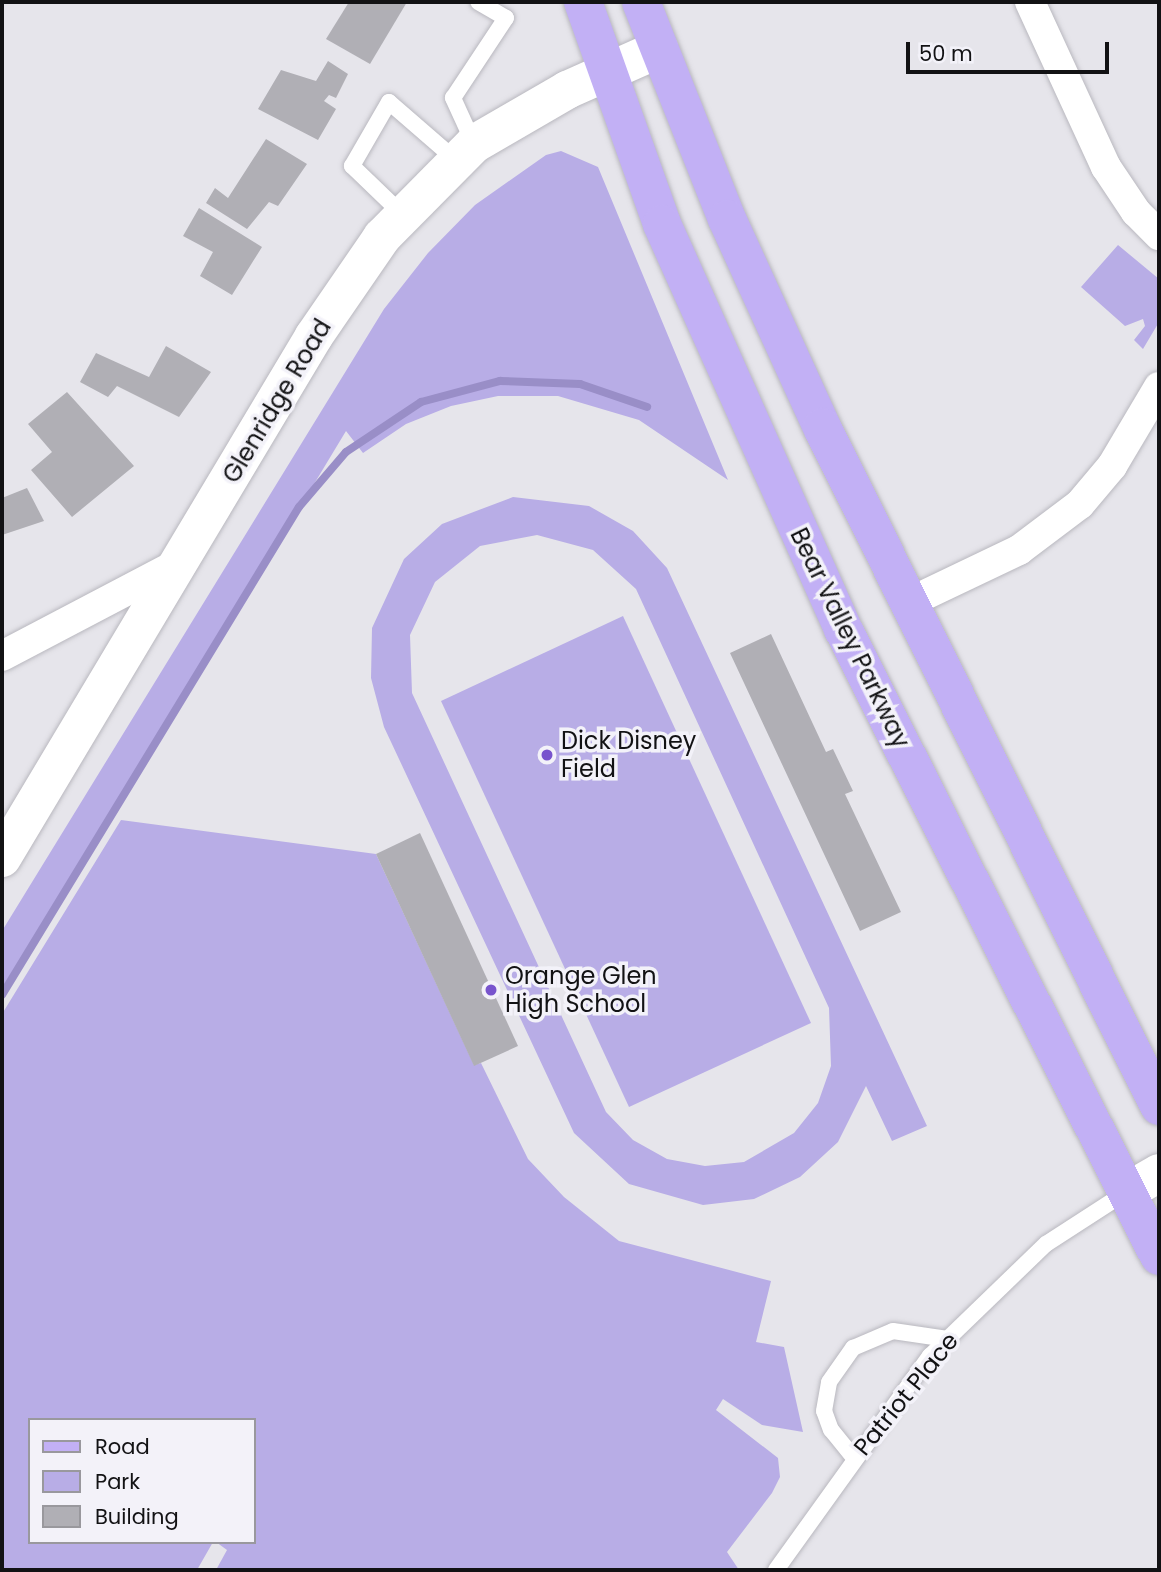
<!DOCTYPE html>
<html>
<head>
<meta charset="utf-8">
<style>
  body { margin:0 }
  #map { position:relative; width:1161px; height:1572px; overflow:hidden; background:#e6e5eb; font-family:Poppins,sans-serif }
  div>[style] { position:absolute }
  .green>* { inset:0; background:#b8ade6 }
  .stream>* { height:8px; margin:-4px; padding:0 4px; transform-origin:4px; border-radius:4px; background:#998ec7 }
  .building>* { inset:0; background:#b0afb5 }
  .roads { filter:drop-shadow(0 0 2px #b9b8bf) drop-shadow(0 0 2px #b9b8bf) }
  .lane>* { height:16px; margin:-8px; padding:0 8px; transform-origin:8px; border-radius:8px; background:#fff }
  .street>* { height:30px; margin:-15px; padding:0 15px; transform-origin:15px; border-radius:15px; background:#fff }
  .secondary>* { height:38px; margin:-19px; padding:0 19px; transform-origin:19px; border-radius:19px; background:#fff }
  .primary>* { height:38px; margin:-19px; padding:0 19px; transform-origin:19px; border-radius:19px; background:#c2b0f5 }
  .dots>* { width:19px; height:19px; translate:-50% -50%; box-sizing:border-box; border:4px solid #f3f2f9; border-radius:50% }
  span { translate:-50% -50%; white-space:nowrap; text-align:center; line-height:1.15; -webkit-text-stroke:7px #f3f2f9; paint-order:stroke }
  .street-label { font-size:24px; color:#121214 }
  .poi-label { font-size:24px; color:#121214 }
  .left { translate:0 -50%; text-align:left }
  .frame { position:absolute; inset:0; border:4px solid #121214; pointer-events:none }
  .legend { position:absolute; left:28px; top:1418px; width:228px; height:126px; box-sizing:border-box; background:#f3f2f9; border:2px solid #99989d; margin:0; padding:9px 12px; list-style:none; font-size:21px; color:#121214 }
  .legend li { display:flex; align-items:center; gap:14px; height:35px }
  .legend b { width:35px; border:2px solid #99989d }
  .scale { position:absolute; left:906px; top:42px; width:203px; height:32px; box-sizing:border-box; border:4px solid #121214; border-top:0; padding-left:9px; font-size:21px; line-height:24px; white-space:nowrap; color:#121214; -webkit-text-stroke:5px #f3f2f9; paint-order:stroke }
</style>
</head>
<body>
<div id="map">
  <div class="green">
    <i style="clip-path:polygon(561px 151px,598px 167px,728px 480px,639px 420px,558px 396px,498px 396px,451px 406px,406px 424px,363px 453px,346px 431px,2px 1001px,2px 931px,384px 309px,428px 253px,475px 205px,546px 155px)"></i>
    <i style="clip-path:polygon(1118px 245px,1159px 279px,1159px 322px,1143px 349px,1134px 340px,1145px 326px,1143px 319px,1125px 326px,1081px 287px)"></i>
    <i style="clip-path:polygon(evenodd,513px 497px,589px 506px,633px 531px,667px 568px,927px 1126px,892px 1141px,866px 1086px,838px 1142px,800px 1177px,754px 1199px,703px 1205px,629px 1184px,574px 1133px,384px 727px,371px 678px,372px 628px,404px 559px,442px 524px,513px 497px,537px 535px,593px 550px,636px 589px,829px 1008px,831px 1066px,818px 1103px,794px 1133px,744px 1162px,705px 1166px,667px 1159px,633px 1140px,606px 1112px,412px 693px,410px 635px,435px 582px,480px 546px,537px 535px)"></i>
    <i style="clip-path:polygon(623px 616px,811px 1023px,629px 1107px,441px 701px)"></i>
    <i style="clip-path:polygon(121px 820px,376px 854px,474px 1065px,481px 1063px,528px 1159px,564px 1197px,619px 1241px,771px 1281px,756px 1342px,784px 1347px,803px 1432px,762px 1425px,723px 1399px,716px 1410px,778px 1458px,780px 1477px,772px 1493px,727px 1552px,739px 1570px,216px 1570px,227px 1550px,216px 1542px,254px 1542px,254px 1420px,30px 1420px,30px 1542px,213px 1542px,197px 1570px,2px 1570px,2px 1014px)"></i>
  </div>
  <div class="stream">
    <i style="left:2px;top:995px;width:571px;rotate:-58.68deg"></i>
    <i style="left:299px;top:507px;width:72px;rotate:-49.5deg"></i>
    <i style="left:346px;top:452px;width:90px;rotate:-33.7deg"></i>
    <i style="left:421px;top:402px;width:82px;rotate:-14.9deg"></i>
    <i style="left:500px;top:381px;width:80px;rotate:2.1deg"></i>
    <i style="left:580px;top:384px;width:71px;rotate:18.9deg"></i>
  </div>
  <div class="building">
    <i style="clip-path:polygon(349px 2px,407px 2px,370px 64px,326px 39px)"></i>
    <i style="clip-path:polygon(328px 61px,348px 74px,336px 98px,329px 95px,324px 101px,336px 109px,318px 140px,258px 109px,281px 70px,316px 81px)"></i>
    <i style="clip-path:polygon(266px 139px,307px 164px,278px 206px,269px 202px,247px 229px,206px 203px,215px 188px,228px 198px)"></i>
    <i style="clip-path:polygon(199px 208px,262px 247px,232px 295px,200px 276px,213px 252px,183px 236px)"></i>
    <i style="clip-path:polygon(166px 346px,211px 372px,179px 417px,117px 386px,108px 397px,80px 382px,96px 353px,149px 377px)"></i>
    <i style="clip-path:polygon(67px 392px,134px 466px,72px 517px,31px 470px,52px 452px,28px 424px)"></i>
    <i style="clip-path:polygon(27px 488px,44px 521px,2px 535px,2px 498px)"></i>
    <i style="clip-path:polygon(771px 634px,826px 752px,833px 749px,853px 791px,845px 794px,901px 912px,860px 931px,730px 653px)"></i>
    <i style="clip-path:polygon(420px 833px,518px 1046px,474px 1066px,376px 854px)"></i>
  </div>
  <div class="roads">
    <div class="lane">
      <i style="left:474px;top:144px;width:51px;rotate:-114.5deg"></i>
      <i style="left:453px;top:98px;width:96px;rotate:-56.5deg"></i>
      <i style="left:506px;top:18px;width:32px;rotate:-150deg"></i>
      <i style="left:403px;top:215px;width:71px;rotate:-136.1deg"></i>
      <i style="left:352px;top:166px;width:74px;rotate:-60deg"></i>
      <i style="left:389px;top:102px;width:90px;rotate:40.9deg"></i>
      <i style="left:854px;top:1458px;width:36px;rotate:-129deg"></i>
      <i style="left:831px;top:1430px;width:20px;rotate:-110deg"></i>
      <i style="left:824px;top:1411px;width:29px;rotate:-80deg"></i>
      <i style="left:829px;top:1382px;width:42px;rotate:-54.8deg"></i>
      <i style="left:853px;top:1348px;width:43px;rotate:-23deg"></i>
      <i style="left:893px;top:1331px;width:55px;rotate:8.4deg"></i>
      <i style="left:776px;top:1570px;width:264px;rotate:-54.3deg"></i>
      <i style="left:930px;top:1356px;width:161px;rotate:-44deg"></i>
      <i style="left:1046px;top:1244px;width:98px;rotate:-32.9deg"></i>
    </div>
    <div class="street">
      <i style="left:1030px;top:2px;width:182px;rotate:65.3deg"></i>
      <i style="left:1106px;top:167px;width:54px;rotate:56.3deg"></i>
      <i style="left:1136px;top:212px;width:33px;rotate:45deg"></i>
      <i style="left:910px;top:602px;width:121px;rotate:-25.5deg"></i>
      <i style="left:1019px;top:550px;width:76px;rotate:-37deg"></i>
      <i style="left:1080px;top:504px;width:50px;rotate:-49.9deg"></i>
      <i style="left:1112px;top:466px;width:92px;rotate:-59.3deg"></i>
      <i style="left:2px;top:656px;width:200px;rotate:-27.7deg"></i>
    </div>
    <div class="secondary">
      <i style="left:2px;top:858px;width:608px;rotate:-59.13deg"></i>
      <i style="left:314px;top:336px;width:120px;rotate:-55.5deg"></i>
      <i style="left:382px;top:237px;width:131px;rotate:-45.3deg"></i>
      <i style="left:474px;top:144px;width:108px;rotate:-30.1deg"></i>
      <i style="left:567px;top:90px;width:101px;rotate:-24deg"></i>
      <i style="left:1128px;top:1191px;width:36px;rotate:-30deg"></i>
    </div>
    <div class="primary">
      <i style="left:583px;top:2px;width:236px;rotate:70.4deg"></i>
      <i style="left:662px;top:224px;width:444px;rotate:65.9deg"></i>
      <i style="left:843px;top:629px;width:702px;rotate:63.25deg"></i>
      <i style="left:641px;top:2px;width:233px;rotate:68.4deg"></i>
      <i style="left:727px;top:219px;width:229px;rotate:65.5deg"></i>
      <i style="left:822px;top:427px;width:758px;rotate:63.6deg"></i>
    </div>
  </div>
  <div class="dots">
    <i style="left:547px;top:755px;background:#7854cd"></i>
    <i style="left:491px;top:990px;background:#7854cd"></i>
  </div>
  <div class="street-label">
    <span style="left:277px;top:401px;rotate:-59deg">Glenridge Road</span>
    <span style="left:850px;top:638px;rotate:64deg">Bear Valley Parkway</span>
    <span style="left:906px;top:1394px;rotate:-51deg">Patriot Place</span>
  </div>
  <div class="poi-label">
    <span class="left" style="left:561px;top:755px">Dick Disney<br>Field</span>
    <span class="left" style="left:505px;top:990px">Orange Glen<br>High School</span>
  </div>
  <div class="frame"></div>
  <ul class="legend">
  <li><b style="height:9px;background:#c2b0f5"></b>Road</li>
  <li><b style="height:19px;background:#b8ade6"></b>Park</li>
  <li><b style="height:19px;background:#b0afb5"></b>Building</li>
  </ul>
  <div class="scale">50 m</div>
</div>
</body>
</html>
